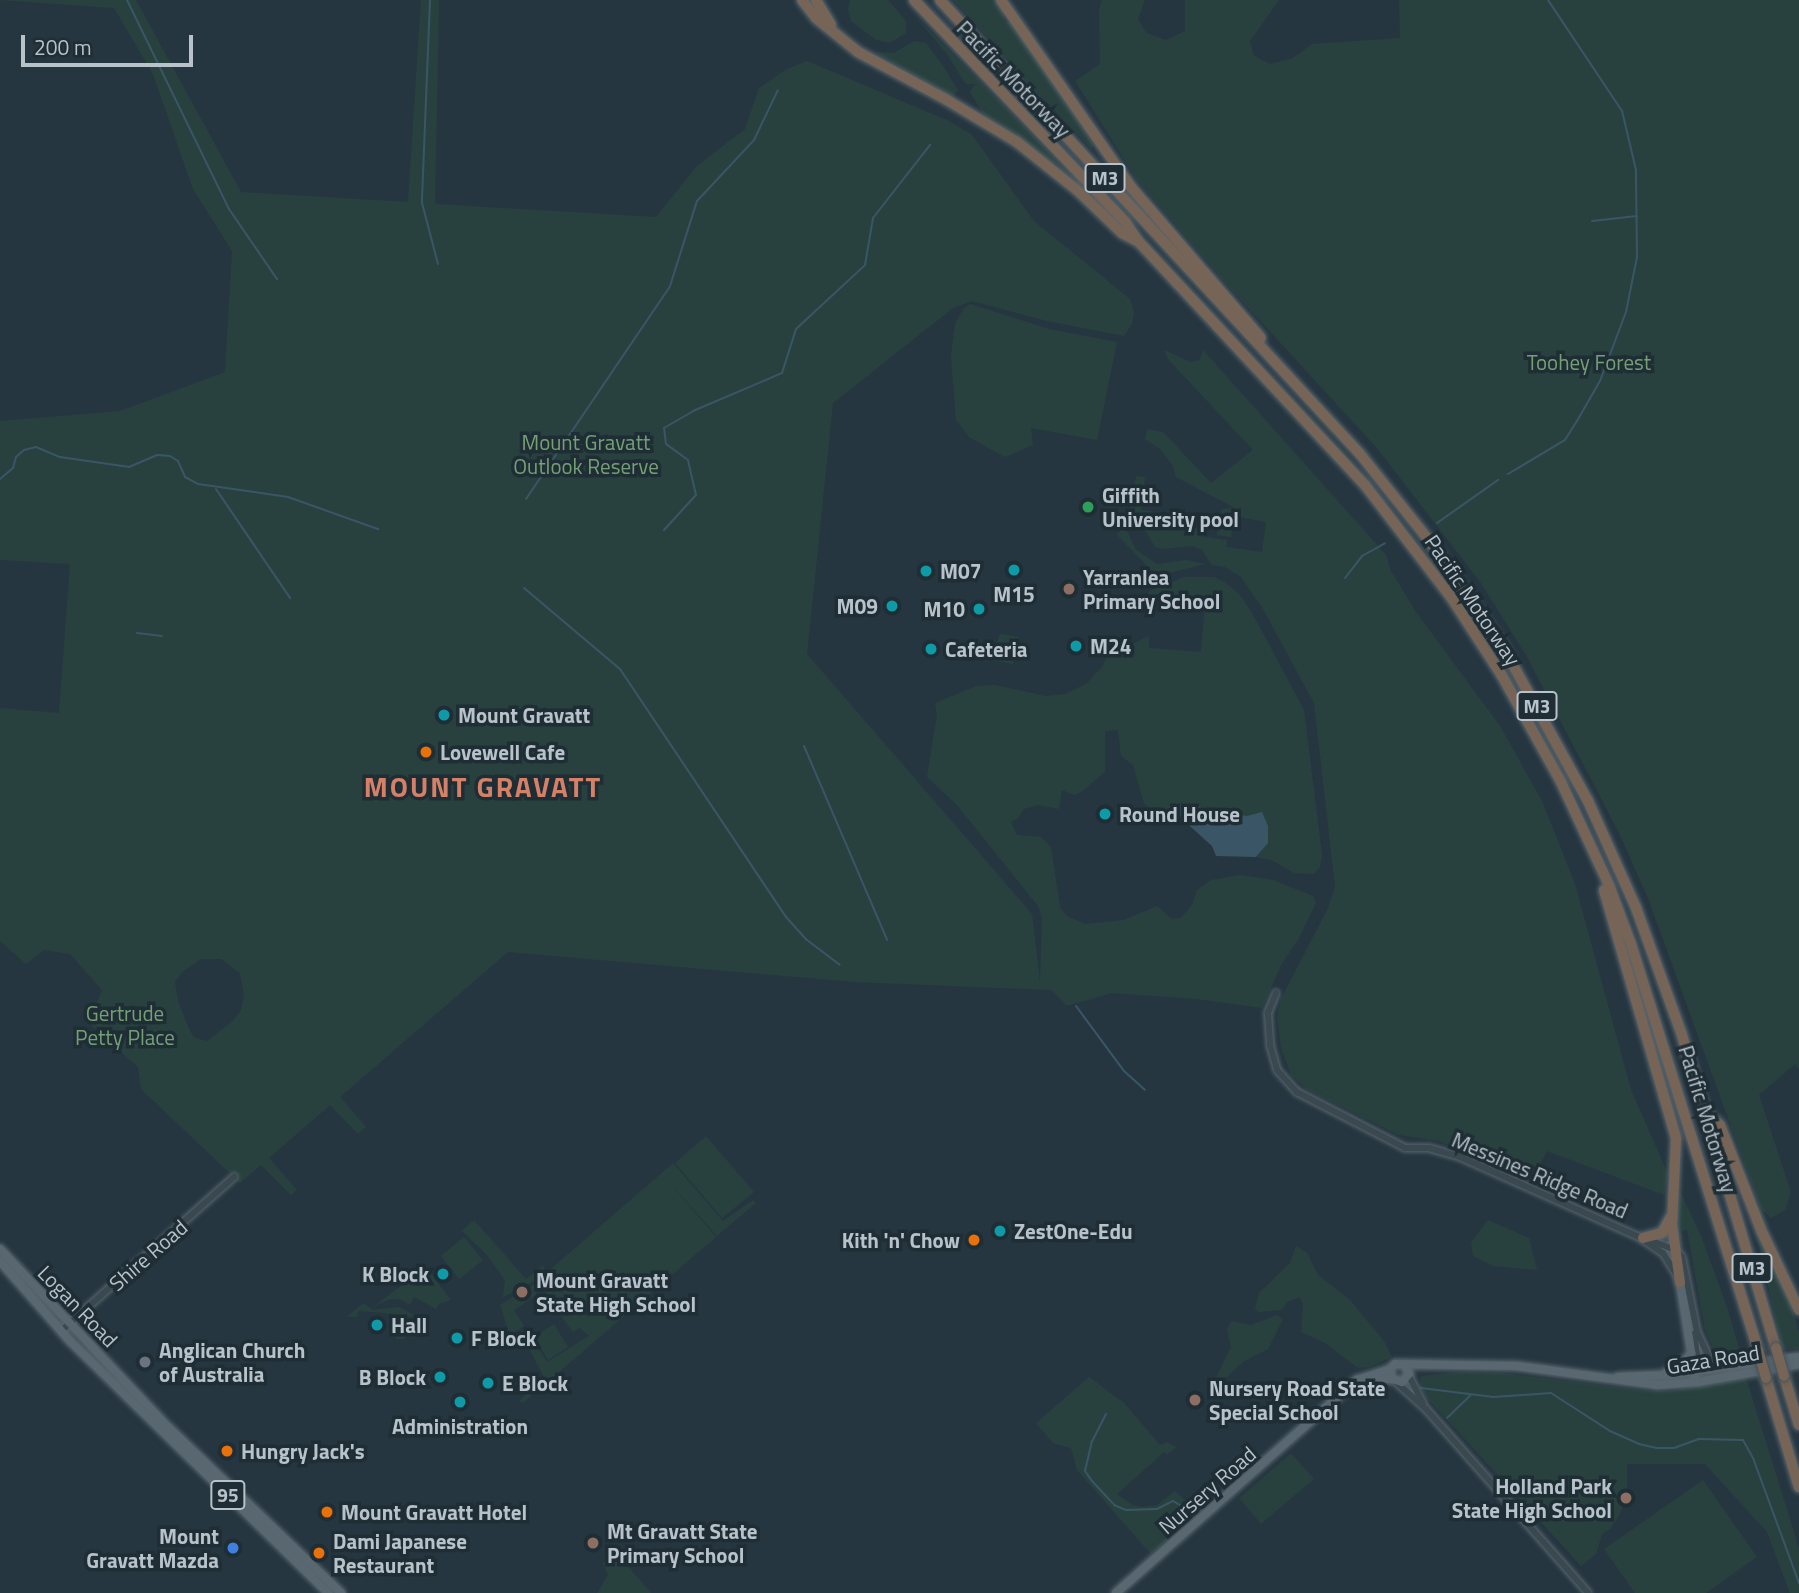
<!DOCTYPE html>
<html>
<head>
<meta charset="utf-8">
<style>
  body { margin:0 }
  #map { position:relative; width:1799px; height:1593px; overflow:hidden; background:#263640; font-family:"Titillium Web",sans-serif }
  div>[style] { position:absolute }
  .green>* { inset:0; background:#28413f }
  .water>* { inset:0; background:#3a5666 }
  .stream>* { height:2px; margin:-1px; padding:0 1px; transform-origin:1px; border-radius:1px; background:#3a5666 }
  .roads { filter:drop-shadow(0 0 2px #58656d) drop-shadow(0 0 2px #58656d) }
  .minor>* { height:6px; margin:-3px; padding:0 3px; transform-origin:3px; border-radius:3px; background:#3a4850 }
  .major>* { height:8px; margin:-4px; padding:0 4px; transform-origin:4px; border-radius:4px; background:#586770 }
  .highway>* { height:10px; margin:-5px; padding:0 5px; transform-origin:5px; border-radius:5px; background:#766457 }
  .bridges { filter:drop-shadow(0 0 2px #45525a) drop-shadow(0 0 2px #45525a) }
  .highway-bridge>* { height:10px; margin:-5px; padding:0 5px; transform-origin:5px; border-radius:5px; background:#766457 }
  .dots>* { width:19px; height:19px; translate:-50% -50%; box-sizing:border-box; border:4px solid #1f2d35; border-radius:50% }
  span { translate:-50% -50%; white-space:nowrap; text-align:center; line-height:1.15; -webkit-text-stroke:7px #1f2d35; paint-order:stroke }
  .shield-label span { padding:2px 5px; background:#1f2d35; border:2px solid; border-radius:5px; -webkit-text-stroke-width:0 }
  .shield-label { font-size:19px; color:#b7c2ca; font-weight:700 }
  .street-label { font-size:21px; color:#b7c2ca }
  .park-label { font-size:21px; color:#75a076 }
  .poi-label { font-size:21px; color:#b7c2ca; font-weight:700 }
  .left { translate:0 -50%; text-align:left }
  .right { translate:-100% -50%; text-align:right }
  .district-label { font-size:28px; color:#d48168; font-weight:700; letter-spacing:2px }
  .scale { position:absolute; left:21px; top:35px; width:172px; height:32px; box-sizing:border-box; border:4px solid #b7c2ca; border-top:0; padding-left:9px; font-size:21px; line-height:24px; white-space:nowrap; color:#b7c2ca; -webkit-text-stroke:5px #1f2d35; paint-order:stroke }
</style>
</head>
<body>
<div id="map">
  <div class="green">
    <i style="clip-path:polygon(evenodd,0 0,136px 0,241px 192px,408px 202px,421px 0,439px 0,435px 204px,656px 217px,697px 166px,745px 129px,759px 88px,785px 70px,807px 61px,949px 121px,972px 135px,1034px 221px,1130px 299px,1134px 312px,1132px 324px,1124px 336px,1047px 321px,972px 301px,953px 308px,833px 403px,807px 654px,1032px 914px,1040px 982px,1042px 917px,1038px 906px,957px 805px,927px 777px,937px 715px,935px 703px,976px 686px,995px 685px,1045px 696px,1065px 694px,1086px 684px,1103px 666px,1109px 650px,1123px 649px,1149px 636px,1149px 648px,1201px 652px,1205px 604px,1146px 600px,1149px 591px,1184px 577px,1214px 577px,1227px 584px,1239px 594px,1251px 611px,1304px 710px,1322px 855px,1320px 867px,1314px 874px,1294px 873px,1271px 860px,1256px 857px,1262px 851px,1247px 816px,1177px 803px,1181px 818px,1169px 820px,1155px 814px,1144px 803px,1133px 765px,1121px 756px,1118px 730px,1105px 731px,1105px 772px,1081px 792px,1074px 795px,1062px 790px,1059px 809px,1038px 805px,1024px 809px,1018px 818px,1011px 822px,1017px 835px,1041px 837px,1051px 847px,1060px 907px,1067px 916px,1085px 924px,1124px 920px,1157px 906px,1172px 919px,1181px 918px,1192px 905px,1197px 890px,1211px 880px,1240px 875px,1273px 880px,1313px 896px,1316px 903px,1298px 940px,1282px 963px,1262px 1008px,1197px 999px,1112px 993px,1067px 1006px,1051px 990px,855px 982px,508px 952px,340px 1097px,366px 1127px,358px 1134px,330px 1105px,269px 1158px,297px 1190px,291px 1195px,261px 1165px,240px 1183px,141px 1089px,138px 1067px,89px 1023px,102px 990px,70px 954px,44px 950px,26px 964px,0 941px,0 708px,59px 713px,70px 564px,0 560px,0 421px,120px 411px,225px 372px,232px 251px,193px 189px,153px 74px,114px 8px,0 0,201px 959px,221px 959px,240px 973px,244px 995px,241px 1010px,233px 1021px,207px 1041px,195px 1038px,190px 1031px,178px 1001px,175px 982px,182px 972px,201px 959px)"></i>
    <i style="clip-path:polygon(850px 0,888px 0,906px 21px,906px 33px,890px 43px,876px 40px,851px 21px,848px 10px)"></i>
    <i style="clip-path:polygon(953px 0,998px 0,1003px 7px,1004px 21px,1014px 24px,1040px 62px,1094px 145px,1091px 149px)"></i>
    <i style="clip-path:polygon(1102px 0,1145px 0,1138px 19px,1146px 33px,1166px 40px,1185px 31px,1185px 0,1279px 0,1250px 41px,1254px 56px,1270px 64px,1293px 58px,1312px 44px,1400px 38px,1399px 0,1799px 0,1799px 1069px,1795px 1064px,1759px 1095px,1791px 1192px,1785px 1210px,1771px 1218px,1761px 1209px,1648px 898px,1620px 835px,1526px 655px,1481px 583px,1377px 448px,1230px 288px,1137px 180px,1075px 81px,1100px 64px,1099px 10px)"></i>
    <i style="clip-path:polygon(914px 15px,1054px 157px,1069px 174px,1067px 177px,983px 114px,970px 92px,975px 84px,966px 84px,946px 53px)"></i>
    <i style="clip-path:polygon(914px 41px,926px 43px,943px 66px,958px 90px,952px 97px,875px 52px,894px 53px)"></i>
    <i style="clip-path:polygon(970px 304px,1049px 329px,1117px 342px,1097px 440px,1031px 428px,1033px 445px,1005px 457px,969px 437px,956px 420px,951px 356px,955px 324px,963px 309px)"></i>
    <i style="clip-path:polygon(1164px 350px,1190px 362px,1200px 360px,1203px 350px,1386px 555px,1391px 571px,1416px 612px,1500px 726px,1542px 801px,1575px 884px,1631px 1090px,1668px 1174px,1664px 1195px,1547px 1151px,1535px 1174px,1518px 1172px,1438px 1141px,1399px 1135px,1306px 1089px,1291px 1075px,1281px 1048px,1277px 1017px,1281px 999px,1328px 908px,1335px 886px,1314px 703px,1263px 609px,1241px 577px,1225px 567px,1212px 565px,1202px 550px,1192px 546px,1163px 549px,1155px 547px,1140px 521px,1129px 515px,1136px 476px,1145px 477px,1141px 510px,1172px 514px,1172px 524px,1200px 529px,1199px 536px,1227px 540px,1226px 547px,1262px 552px,1266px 522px,1234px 516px,1231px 537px,1217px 535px,1221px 509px,1235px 508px,1176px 477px,1173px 466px,1161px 450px,1145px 439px,1147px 429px,1163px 432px,1211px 483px,1253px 450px,1168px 359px)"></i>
    <i style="clip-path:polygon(1124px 524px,1136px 550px,1157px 564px,1186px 560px,1206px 564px,1157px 576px,1117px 535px)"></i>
    <i style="clip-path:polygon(1000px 634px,1019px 637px,1013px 664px,991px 660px)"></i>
    <i style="clip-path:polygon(706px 1136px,754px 1192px,722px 1218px,675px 1163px)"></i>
    <i style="clip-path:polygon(673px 1163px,723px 1221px,753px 1200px,756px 1203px,717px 1236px,663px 1175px,716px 1237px,523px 1403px,519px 1401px,544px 1377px,523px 1337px,516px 1340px,513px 1337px,526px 1328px,547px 1362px,589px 1336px,580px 1328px,573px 1332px,546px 1296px,551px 1269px)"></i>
    <i style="clip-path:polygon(1680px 1191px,1701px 1236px,1727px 1307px,1741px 1355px,1732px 1359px,1717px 1356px,1705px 1330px,1687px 1230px,1681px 1231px,1682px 1239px,1677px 1233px)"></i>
    <i style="clip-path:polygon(474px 1220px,526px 1279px,543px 1265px,547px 1275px,503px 1297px,505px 1280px,486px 1254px,462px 1231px)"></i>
    <i style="clip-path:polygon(1488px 1220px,1529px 1238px,1537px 1270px,1493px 1266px,1473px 1256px,1471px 1242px)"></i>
    <i style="clip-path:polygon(1754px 1226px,1790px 1301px,1799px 1332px,1799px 1349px,1783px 1350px)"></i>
    <i style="clip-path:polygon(464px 1237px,483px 1260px,459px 1279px,441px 1256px)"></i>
    <i style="clip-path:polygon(1296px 1246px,1307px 1253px,1318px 1275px,1350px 1300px,1384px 1341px,1392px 1357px,1369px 1367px,1358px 1368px,1325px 1343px,1301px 1332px,1303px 1304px,1300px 1297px,1287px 1302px,1282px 1310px,1258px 1312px,1255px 1308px,1259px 1293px,1290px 1263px)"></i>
    <i style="clip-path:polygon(426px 1267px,451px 1300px,439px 1304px,436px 1309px,414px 1297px,410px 1305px,400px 1299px,390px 1299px,373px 1307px)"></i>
    <i style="clip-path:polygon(540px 1281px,535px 1296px,514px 1310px,524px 1326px,510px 1335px,500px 1305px)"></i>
    <i style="clip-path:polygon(363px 1303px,373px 1310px,399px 1307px,416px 1316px,406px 1317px,405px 1339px,396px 1339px,397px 1314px,359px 1311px,357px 1317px,347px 1317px)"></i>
    <i style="clip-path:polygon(1277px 1315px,1283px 1319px,1268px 1349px,1244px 1361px,1226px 1378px,1224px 1385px,1207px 1396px,1231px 1347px,1227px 1329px,1231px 1321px,1251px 1325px)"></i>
    <i style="clip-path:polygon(554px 1324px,568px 1347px,548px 1360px,534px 1337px)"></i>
    <i style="clip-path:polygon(1458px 1372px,1501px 1373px,1649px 1391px,1669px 1391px,1746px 1378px,1799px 1548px,1799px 1593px,1790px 1593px,1767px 1532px,1705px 1464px,1627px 1464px,1627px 1490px,1620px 1514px,1611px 1528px,1602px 1534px,1596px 1554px,1581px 1566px,1427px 1398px,1420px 1385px,1421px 1376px)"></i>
    <i style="clip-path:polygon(1089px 1377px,1124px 1403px,1160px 1445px,1167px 1442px,1176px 1447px,1167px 1455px,1164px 1452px,1117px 1494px,1133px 1505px,1143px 1507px,1157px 1505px,1175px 1491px,1185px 1500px,1201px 1489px,1212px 1501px,1151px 1554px,1077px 1470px,1071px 1448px,1053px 1443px,1036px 1423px)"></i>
    <i style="clip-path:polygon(1291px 1453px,1314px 1479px,1261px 1524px,1239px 1498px)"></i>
    <i style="clip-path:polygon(1703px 1480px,1757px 1557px,1706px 1593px,1635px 1593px,1604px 1549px)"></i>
    <i style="clip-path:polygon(615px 1553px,619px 1556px,651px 1593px,597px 1593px,608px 1575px,603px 1563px)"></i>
  </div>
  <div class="water">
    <i style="clip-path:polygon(1176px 803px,1247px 816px,1262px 812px,1268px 826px,1268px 843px,1256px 857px,1216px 856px,1212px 846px,1181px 818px)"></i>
  </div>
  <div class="stream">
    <i style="left:127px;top:0;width:233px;rotate:64deg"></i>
    <i style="left:229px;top:209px;width:85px;rotate:55.6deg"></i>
    <i style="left:430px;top:0;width:203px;rotate:92.3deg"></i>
    <i style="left:422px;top:203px;width:63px;rotate:75.3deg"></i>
    <i style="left:1592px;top:221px;width:45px;rotate:-6.3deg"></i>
    <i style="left:1508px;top:474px;width:66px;rotate:-30.8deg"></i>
    <i style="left:1565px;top:440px;width:22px;rotate:-58deg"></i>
    <i style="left:1577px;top:421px;width:46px;rotate:-60.1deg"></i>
    <i style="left:1600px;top:381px;width:74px;rotate:-69.4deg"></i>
    <i style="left:1626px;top:312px;width:56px;rotate:-78.7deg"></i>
    <i style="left:1637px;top:257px;width:87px;rotate:-90.7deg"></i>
    <i style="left:1636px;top:170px;width:61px;rotate:-103.3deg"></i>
    <i style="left:1622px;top:111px;width:133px;rotate:-123.7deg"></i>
    <i style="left:0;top:479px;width:17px;rotate:-40deg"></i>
    <i style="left:13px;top:468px;width:11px;rotate:-75deg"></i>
    <i style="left:16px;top:457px;width:11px;rotate:-41deg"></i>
    <i style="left:24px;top:450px;width:12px;rotate:-14deg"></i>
    <i style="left:36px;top:447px;width:26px;rotate:23deg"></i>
    <i style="left:60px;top:457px;width:70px;rotate:8.2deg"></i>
    <i style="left:129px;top:467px;width:30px;rotate:-23deg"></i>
    <i style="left:157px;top:455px;width:13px;rotate:4deg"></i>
    <i style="left:170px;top:456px;width:9px;rotate:32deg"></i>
    <i style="left:178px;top:461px;width:17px;rotate:66deg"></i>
    <i style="left:185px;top:477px;width:15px;rotate:28deg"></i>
    <i style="left:198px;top:484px;width:91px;rotate:8.2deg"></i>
    <i style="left:288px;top:497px;width:96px;rotate:19.6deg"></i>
    <i style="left:216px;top:489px;width:132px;rotate:55.8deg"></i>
    <i style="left:526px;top:499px;width:257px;rotate:-55.9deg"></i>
    <i style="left:670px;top:286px;width:89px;rotate:-72.4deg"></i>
    <i style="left:697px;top:201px;width:83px;rotate:-46.9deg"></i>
    <i style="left:754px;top:140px;width:55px;rotate:-64.4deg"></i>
    <i style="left:1437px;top:523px;width:75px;rotate:-35.2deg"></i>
    <i style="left:664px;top:530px;width:47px;rotate:-47.6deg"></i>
    <i style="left:696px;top:495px;width:36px;rotate:-103deg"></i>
    <i style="left:688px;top:460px;width:27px;rotate:-144deg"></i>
    <i style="left:666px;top:444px;width:16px;rotate:-97deg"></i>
    <i style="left:664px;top:428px;width:34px;rotate:-30deg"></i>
    <i style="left:693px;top:411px;width:97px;rotate:-23.1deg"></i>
    <i style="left:782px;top:373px;width:46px;rotate:-72.3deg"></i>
    <i style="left:796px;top:329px;width:94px;rotate:-42.8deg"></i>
    <i style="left:865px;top:265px;width:48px;rotate:-80.3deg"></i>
    <i style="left:873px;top:218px;width:93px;rotate:-52deg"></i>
    <i style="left:1345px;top:578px;width:28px;rotate:-52deg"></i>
    <i style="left:1362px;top:556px;width:26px;rotate:-29deg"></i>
    <i style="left:524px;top:588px;width:126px;rotate:40.2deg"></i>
    <i style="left:620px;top:669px;width:298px;rotate:56.2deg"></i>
    <i style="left:786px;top:917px;width:31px;rotate:48deg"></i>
    <i style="left:807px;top:940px;width:41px;rotate:37.1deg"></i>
    <i style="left:137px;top:633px;width:25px;rotate:7deg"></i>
    <i style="left:804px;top:746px;width:211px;rotate:66.8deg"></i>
    <i style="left:1076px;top:1006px;width:81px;rotate:53.6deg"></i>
    <i style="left:1124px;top:1071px;width:28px;rotate:42deg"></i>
    <i style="left:1421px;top:1388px;width:73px;rotate:7.1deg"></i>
    <i style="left:1493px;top:1397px;width:58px;rotate:-3.9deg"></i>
    <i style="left:1551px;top:1393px;width:70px;rotate:32.8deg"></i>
    <i style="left:1610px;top:1431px;width:32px;rotate:24deg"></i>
    <i style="left:1639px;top:1444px;width:18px;rotate:13deg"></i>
    <i style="left:1657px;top:1448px;width:17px"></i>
    <i style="left:1674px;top:1448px;width:27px;rotate:-20deg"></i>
    <i style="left:1699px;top:1439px;width:44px;rotate:1.3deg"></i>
    <i style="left:1743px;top:1440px;width:21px;rotate:61deg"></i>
    <i style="left:1753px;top:1458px;width:133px;rotate:69.8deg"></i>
    <i style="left:1106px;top:1414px;width:30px;rotate:117deg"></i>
    <i style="left:1092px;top:1441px;width:17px;rotate:103deg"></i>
    <i style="left:1088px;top:1458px;width:13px;rotate:103deg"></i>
    <i style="left:1085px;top:1471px;width:12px;rotate:55deg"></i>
    <i style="left:1092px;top:1481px;width:33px;rotate:47deg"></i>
    <i style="left:1114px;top:1505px;width:13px;rotate:23deg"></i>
    <i style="left:1126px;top:1510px;width:31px;rotate:-2deg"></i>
    <i style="left:1157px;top:1509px;width:18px;rotate:-27deg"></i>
    <i style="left:1173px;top:1501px;width:8px;rotate:30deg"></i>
    <i style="left:1447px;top:1418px;width:33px;rotate:-44deg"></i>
  </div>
  <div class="roads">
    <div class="minor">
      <i style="left:1276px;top:993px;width:22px;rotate:112deg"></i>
      <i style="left:1268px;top:1013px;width:32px;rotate:86deg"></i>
      <i style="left:1270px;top:1045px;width:26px;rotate:74deg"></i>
      <i style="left:1277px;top:1070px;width:30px;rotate:48deg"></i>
      <i style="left:1297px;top:1092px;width:122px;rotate:27.4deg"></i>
      <i style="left:1405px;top:1148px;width:24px"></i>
      <i style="left:1429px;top:1148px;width:32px;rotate:16deg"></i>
      <i style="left:1460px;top:1157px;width:196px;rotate:24.1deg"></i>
      <i style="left:1639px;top:1237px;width:29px;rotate:34deg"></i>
      <i style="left:1663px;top:1253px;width:25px;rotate:58deg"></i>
      <i style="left:1652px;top:1241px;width:25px;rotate:21deg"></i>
      <i style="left:1675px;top:1250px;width:10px;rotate:45deg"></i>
      <i style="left:1682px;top:1257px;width:76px;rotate:78.7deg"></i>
      <i style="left:1697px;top:1332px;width:31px;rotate:65deg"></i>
      <i style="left:1710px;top:1360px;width:12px;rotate:31deg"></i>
      <i style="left:61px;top:1331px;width:232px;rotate:-41.7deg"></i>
      <i style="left:1694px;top:1334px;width:36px;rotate:82deg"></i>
      <i style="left:1409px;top:1376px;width:31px;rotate:63deg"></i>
      <i style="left:1396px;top:1382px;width:40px;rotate:42deg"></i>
      <i style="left:1426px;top:1409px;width:245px;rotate:48.6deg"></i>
    </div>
    <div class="major">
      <i style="left:0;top:1249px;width:245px;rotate:46.7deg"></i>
      <i style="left:168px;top:1427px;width:240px;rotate:43.8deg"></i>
      <i style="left:0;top:1261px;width:106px;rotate:48.8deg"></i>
      <i style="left:70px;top:1341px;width:361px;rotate:44.3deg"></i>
      <i style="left:1680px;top:1282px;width:95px;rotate:80.9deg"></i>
      <i style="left:1390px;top:1369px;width:10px;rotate:79deg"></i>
      <i style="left:1392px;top:1379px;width:10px;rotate:17deg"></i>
      <i style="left:1402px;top:1382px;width:11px;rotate:-49deg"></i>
      <i style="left:1409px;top:1374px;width:11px;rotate:-117deg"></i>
      <i style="left:1667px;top:1372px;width:18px;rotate:-29deg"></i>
      <i style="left:1683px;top:1363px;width:13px;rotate:-51deg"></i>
      <i style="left:1618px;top:1377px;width:49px;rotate:-2.3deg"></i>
      <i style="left:1667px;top:1375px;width:133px;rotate:-7.8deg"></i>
      <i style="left:1352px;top:1387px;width:19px;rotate:-21deg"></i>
      <i style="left:1370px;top:1380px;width:22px;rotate:-3deg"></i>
      <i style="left:1116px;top:1593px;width:322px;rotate:-41.5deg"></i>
      <i style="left:1357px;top:1380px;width:35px;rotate:-18deg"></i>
      <i style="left:1390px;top:1369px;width:7px;rotate:-45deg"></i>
      <i style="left:1395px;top:1364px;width:122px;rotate:0.9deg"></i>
      <i style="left:1517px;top:1366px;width:141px;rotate:7.7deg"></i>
      <i style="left:1657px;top:1385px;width:41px;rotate:-4.2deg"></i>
      <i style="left:1698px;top:1382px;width:103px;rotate:-10.1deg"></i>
    </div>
    <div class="highway">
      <i style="left:802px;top:0;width:23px;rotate:52deg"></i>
      <i style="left:816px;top:18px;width:54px;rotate:39deg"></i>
      <i style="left:858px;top:52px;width:101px;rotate:28.3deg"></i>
      <i style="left:947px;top:100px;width:82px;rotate:31deg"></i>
      <i style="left:1017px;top:142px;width:77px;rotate:38.7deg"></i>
      <i style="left:1077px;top:190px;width:62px;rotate:43.7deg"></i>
      <i style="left:1122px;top:233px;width:15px;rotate:28deg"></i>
      <i style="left:816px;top:0;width:29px;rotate:59deg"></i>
      <i style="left:914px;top:0;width:308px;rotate:46.4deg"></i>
      <i style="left:1126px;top:223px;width:23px;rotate:56deg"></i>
      <i style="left:1139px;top:242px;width:332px;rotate:47.1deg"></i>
      <i style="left:1365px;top:485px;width:141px;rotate:52.5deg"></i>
      <i style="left:1451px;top:597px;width:92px;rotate:57deg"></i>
      <i style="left:1501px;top:674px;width:124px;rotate:60.9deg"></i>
      <i style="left:1561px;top:782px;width:114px;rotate:65deg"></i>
      <i style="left:1609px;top:885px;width:63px;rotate:69.6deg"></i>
      <i style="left:1631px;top:944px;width:425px;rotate:72.6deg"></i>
      <i style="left:940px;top:0;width:618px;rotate:47.23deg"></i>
      <i style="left:1360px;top:454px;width:114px;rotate:51.4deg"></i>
      <i style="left:1431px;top:543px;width:126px;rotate:55.3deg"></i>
      <i style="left:1503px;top:647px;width:176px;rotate:61.1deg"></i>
      <i style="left:1588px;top:801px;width:117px;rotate:65.8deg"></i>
      <i style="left:1636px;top:908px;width:132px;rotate:70.1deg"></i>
      <i style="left:1681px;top:1032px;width:330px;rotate:73.3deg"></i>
      <i style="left:1001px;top:0;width:228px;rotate:55.2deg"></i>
      <i style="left:1131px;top:187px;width:199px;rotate:49.3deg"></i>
      <i style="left:1604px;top:890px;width:258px;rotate:73.8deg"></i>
      <i style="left:1676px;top:1138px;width:87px;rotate:92.6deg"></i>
      <i style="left:1672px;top:1225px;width:58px;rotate:82deg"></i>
      <i style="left:1706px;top:1113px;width:18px;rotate:41deg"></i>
      <i style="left:1720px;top:1125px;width:115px;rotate:68.6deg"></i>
      <i style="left:1762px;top:1232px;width:86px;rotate:64.6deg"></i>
      <i style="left:1643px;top:1238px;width:20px;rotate:-15deg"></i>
      <i style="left:1662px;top:1233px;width:17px;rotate:-62deg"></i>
      <i style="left:1784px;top:1376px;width:51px;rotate:73deg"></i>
      <i style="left:1766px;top:1378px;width:114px;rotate:73.2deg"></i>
    </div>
  </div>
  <div class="bridges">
    <div class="highway-bridge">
      <i style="left:1776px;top:1348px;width:29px;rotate:74deg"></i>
      <i style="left:1758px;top:1350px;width:29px;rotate:74deg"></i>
    </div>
  </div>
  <div class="dots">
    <i style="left:1088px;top:507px;background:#2e9e5b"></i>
    <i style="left:1014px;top:570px;background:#0f9aa8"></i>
    <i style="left:926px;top:571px;background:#0f9aa8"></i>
    <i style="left:1069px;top:589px;background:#8d6e63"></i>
    <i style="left:892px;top:606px;background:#0f9aa8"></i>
    <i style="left:979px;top:609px;background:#0f9aa8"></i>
    <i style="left:1076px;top:646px;background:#0f9aa8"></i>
    <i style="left:931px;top:649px;background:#0f9aa8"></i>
    <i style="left:444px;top:715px;background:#0f9aa8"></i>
    <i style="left:426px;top:752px;background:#e8710a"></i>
    <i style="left:1105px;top:814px;background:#0f9aa8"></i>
    <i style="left:1000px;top:1231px;background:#0f9aa8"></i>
    <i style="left:974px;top:1240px;background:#e8710a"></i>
    <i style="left:443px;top:1274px;background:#0f9aa8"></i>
    <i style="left:522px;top:1292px;background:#8d6e63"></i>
    <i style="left:377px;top:1325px;background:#0f9aa8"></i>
    <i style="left:457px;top:1338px;background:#0f9aa8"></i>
    <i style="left:145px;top:1362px;background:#6b7280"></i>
    <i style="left:440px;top:1377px;background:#0f9aa8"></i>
    <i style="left:488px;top:1383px;background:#0f9aa8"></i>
    <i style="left:1195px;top:1400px;background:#8d6e63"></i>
    <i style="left:460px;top:1402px;background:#0f9aa8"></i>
    <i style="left:227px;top:1451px;background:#e8710a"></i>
    <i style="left:1626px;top:1498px;background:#8d6e63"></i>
    <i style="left:327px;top:1512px;background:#e8710a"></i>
    <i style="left:593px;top:1543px;background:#8d6e63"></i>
    <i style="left:233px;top:1548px;background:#3f7fe0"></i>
    <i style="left:319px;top:1553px;background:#e8710a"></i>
  </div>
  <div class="shield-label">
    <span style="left:1105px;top:178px">M3</span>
    <span style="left:1537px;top:706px">M3</span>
    <span style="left:1752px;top:1268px">M3</span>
    <span style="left:228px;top:1495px">95</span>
  </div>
  <div class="street-label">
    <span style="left:1014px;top:79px;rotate:46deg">Pacific Motorway</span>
    <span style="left:1473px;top:600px;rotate:56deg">Pacific Motorway</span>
    <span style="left:1708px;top:1119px;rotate:73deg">Pacific Motorway</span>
    <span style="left:1540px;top:1175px;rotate:23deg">Messines Ridge Road</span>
    <span style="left:148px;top:1255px;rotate:-41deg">Shire Road</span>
    <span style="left:78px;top:1306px;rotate:46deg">Logan Road</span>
    <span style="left:1713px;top:1359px;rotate:-9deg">Gaza Road</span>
    <span style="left:1207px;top:1490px;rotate:-41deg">Nursery Road</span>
  </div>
  <div class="park-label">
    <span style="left:1589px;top:362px">Toohey Forest</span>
    <span style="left:586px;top:454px">Mount Gravatt<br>Outlook Reserve</span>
    <span style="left:125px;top:1025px">Gertrude<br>Petty Place</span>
  </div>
  <div class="poi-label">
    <span class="left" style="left:1102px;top:507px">Giffith<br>University pool</span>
    <span class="left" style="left:940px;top:571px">M07</span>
    <span class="left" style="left:1083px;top:589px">Yarranlea<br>Primary School</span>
    <span style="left:1014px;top:594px">M15</span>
    <span class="right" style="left:878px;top:606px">M09</span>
    <span class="right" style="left:965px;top:609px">M10</span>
    <span class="left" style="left:1090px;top:646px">M24</span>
    <span class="left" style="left:945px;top:649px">Cafeteria</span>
    <span class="left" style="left:458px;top:715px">Mount Gravatt</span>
    <span class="left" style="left:440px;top:752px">Lovewell Cafe</span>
    <span class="left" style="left:1119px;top:814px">Round House</span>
    <span class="left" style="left:1014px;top:1231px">ZestOne-Edu</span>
    <span class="right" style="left:960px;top:1240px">Kith 'n' Chow</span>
    <span class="right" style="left:429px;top:1274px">K Block</span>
    <span class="left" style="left:536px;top:1292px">Mount Gravatt<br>State High School</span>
    <span class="left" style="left:391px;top:1325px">Hall</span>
    <span class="left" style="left:471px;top:1338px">F Block</span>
    <span class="left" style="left:159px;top:1362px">Anglican Church<br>of Australia</span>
    <span class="right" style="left:426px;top:1377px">B Block</span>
    <span class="left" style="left:502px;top:1383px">E Block</span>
    <span class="left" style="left:1209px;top:1400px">Nursery Road State<br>Special School</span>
    <span style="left:460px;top:1426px">Administration</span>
    <span class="left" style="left:241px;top:1451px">Hungry Jack's</span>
    <span class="right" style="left:1612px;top:1498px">Holland Park<br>State High School</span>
    <span class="left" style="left:341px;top:1512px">Mount Gravatt Hotel</span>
    <span class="left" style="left:607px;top:1543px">Mt Gravatt State<br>Primary School</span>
    <span class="right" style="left:219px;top:1548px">Mount<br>Gravatt Mazda</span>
    <span class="left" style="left:333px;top:1553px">Dami Japanese<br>Restaurant</span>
  </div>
  <div class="district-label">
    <span style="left:483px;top:787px">MOUNT GRAVATT</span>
  </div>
  <div class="scale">200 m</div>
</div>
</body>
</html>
